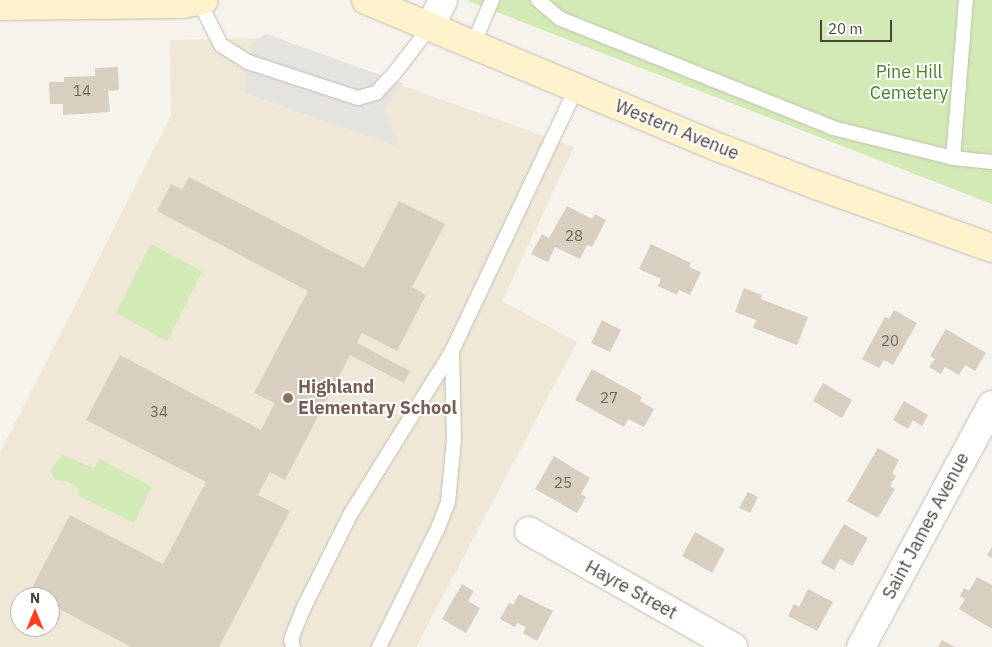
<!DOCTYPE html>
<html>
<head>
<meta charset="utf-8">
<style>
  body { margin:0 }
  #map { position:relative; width:992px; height:647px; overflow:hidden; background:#f6f3ec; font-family:"IBM Plex Sans",sans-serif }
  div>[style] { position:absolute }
  .education>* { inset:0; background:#efe8d6 }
  .green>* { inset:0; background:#d2eab5 }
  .parking>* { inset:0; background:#e5e3e0 }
  .building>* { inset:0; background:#d8cfc1 }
  .roads { filter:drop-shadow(0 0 1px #c2bbae) drop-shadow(0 0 1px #c2bbae) }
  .lane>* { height:14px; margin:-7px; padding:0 7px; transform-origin:7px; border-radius:7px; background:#fff }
  .street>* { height:28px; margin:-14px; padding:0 14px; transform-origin:14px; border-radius:14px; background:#fff }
  .secondary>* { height:28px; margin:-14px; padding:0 14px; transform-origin:14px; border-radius:14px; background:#fff3cd }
  .dots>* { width:14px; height:14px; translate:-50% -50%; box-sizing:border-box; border:2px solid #fff; border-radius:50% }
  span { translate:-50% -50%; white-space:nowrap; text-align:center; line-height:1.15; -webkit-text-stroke:4px #fff; paint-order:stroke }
  .number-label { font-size:15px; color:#6e675b }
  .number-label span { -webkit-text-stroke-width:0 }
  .park-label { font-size:18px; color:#4a7f2a }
  .street-label { font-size:18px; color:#4b4439 }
  .education-label { font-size:18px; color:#785e54; font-weight:700 }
  .left { translate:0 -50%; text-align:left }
  .north { position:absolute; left:10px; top:587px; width:50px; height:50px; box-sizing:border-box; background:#fff; border:1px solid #b7b4b0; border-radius:50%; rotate:0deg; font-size:14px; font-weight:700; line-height:20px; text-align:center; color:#4b4439 }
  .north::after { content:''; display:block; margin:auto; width:18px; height:22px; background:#fc3f1d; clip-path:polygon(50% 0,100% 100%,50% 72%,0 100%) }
  .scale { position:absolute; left:820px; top:20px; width:72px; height:22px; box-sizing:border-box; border:2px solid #4b4439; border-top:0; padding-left:6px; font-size:15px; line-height:18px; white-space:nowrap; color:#4b4439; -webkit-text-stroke:4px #fff; paint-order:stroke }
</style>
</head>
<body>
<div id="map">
  <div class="education">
    <i style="clip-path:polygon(evenodd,270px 38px,574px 147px,502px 301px,577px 342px,416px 647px,0 647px,0 453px,171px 116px,170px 40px,270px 38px,20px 597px,50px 597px,50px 627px,20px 627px,20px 597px)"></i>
  </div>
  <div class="green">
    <i style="clip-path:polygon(469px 0,992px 0,992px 204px,468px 1px)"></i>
    <i style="clip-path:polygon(151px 244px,202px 271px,167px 341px,116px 313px)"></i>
    <i style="clip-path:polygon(62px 455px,94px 468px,100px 459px,152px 487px,134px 523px,79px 496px,79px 489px,69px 482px,55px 480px,50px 471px)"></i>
  </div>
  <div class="parking">
    <i style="clip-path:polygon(266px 34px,403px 83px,384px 108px,399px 147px,245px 93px,246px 72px,253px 43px)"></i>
  </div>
  <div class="building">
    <i style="clip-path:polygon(118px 67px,119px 90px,108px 91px,110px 112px,63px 115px,63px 104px,50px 104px,49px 82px,64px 82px,64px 77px,95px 76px,95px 68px)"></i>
    <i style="clip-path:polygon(189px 177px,364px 268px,399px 201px,445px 224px,412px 287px,426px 295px,397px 351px,362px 333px,357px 343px,410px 371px,404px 383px,350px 355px,285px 480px,270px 472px,258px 495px,290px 511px,219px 647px,131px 647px,50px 604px,50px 597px,36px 597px,29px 593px,70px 515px,163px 564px,206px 482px,86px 420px,120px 355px,261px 430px,275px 403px,254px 393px,308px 291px,157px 211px,171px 184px,182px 189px)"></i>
    <i style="clip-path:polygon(567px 206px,592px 219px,595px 214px,606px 220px,592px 247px,587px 245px,580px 259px,555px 247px,548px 262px,531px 254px,542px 234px,549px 238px)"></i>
    <i style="clip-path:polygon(651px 244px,691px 263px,689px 267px,701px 272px,690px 295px,679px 290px,677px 295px,658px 286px,661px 279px,639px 269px)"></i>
    <i style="clip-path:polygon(744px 288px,762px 295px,761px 299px,808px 317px,797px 345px,753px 328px,756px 320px,735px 312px)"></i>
    <i style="clip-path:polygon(894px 310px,917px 323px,893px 365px,884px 360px,879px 368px,862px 359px,885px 317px,889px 319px)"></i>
    <i style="clip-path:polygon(602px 320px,621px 330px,610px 352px,591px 343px)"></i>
    <i style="clip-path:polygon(946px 329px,986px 353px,975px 371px,965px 365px,959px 375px,945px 367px,941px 374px,929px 367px,935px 359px,930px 356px)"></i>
    <i style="clip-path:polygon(592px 369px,642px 397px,640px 401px,654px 409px,644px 427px,628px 419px,624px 427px,575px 400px)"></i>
    <i style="clip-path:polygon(823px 383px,852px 400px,842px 418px,813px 401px)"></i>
    <i style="clip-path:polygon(904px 401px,928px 415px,922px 426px,913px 420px,908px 429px,893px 420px)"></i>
    <i style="clip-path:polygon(878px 448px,899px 460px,892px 474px,896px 476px,890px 486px,895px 489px,878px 518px,847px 501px)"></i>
    <i style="clip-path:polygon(554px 456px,590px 478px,581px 494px,586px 497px,577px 513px,535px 489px)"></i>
    <i style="clip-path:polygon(748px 492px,758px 497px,750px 513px,739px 508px)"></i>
    <i style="clip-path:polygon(844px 524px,868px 538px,852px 566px,840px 559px,834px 570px,821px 563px)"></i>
    <i style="clip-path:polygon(695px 532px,725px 549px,712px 573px,682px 556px)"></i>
    <i style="clip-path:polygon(992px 547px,992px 558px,987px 555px)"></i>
    <i style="clip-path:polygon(977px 577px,992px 585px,992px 629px,959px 609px,965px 599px,960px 596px,964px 588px,969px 591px)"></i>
    <i style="clip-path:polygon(462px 584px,474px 591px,468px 601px,480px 608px,466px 633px,442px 619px)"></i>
    <i style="clip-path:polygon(808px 589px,833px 602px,817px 631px,788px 616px,794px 604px,799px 607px)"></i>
    <i style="clip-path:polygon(519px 594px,553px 611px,537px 641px,523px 633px,526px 627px,517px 623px,515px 627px,500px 619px,509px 603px,513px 605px)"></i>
    <i style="clip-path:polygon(942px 640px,955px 647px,938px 647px)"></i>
  </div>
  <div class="roads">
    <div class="lane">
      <i style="left:538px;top:0;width:30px;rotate:40deg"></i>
      <i style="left:561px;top:19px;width:293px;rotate:21.8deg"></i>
      <i style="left:833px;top:128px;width:124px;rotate:14deg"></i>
      <i style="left:953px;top:158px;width:39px;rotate:6deg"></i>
      <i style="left:199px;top:1px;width:49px;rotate:63.4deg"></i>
      <i style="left:221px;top:45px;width:32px;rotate:32deg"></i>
      <i style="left:248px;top:62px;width:116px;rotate:18.1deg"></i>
      <i style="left:358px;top:98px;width:19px;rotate:-16deg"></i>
      <i style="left:376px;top:93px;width:25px;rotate:-47deg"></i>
      <i style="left:393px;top:75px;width:61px;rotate:-52.4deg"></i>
      <i style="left:473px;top:45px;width:49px;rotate:-67.1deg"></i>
      <i style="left:953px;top:158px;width:159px;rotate:-85.3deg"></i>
      <i style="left:452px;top:351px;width:290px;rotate:-64.7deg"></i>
      <i style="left:293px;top:647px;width:8px;rotate:-104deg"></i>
      <i style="left:291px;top:639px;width:35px;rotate:-68deg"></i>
      <i style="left:304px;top:607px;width:103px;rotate:-63.4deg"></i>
      <i style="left:350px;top:515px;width:193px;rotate:-58.1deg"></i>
      <i style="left:452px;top:351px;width:89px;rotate:88.7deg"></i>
      <i style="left:454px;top:440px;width:62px;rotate:95.5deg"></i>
      <i style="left:448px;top:502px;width:30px;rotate:111deg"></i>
      <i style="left:437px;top:530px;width:131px;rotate:116.4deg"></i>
    </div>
    <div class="street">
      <i style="left:430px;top:27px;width:30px;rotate:-64deg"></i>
      <i style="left:529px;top:531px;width:235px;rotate:29.6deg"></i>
      <i style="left:861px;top:647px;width:275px;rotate:-61.6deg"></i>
    </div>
    <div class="secondary">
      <i style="left:366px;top:0;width:387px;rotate:22.7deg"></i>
      <i style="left:723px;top:149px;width:100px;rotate:21.2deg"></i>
      <i style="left:816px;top:185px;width:187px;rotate:19.7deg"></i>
      <i style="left:0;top:6px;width:182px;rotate:-0.6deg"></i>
      <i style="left:182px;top:4px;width:22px;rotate:-10deg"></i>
    </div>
  </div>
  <div class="dots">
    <i style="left:288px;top:398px;background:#8d6e63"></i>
  </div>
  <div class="number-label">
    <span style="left:82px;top:91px">14</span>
    <span style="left:574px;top:236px">28</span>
    <span style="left:890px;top:341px">20</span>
    <span style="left:609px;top:398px">27</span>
    <span style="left:159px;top:412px">34</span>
    <span style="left:563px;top:483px">25</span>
  </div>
  <div class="park-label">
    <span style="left:909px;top:83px">Pine Hill<br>Cemetery</span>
  </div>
  <div class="street-label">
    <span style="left:677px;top:130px;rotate:22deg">Western Avenue</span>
    <span style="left:926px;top:526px;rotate:-62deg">Saint James Avenue</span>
    <span style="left:631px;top:590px;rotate:29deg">Hayre Street</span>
  </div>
  <div class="education-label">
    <span class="left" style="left:298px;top:398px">Highland<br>Elementary School</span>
  </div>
  <div class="north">N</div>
  <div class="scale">20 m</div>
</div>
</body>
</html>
